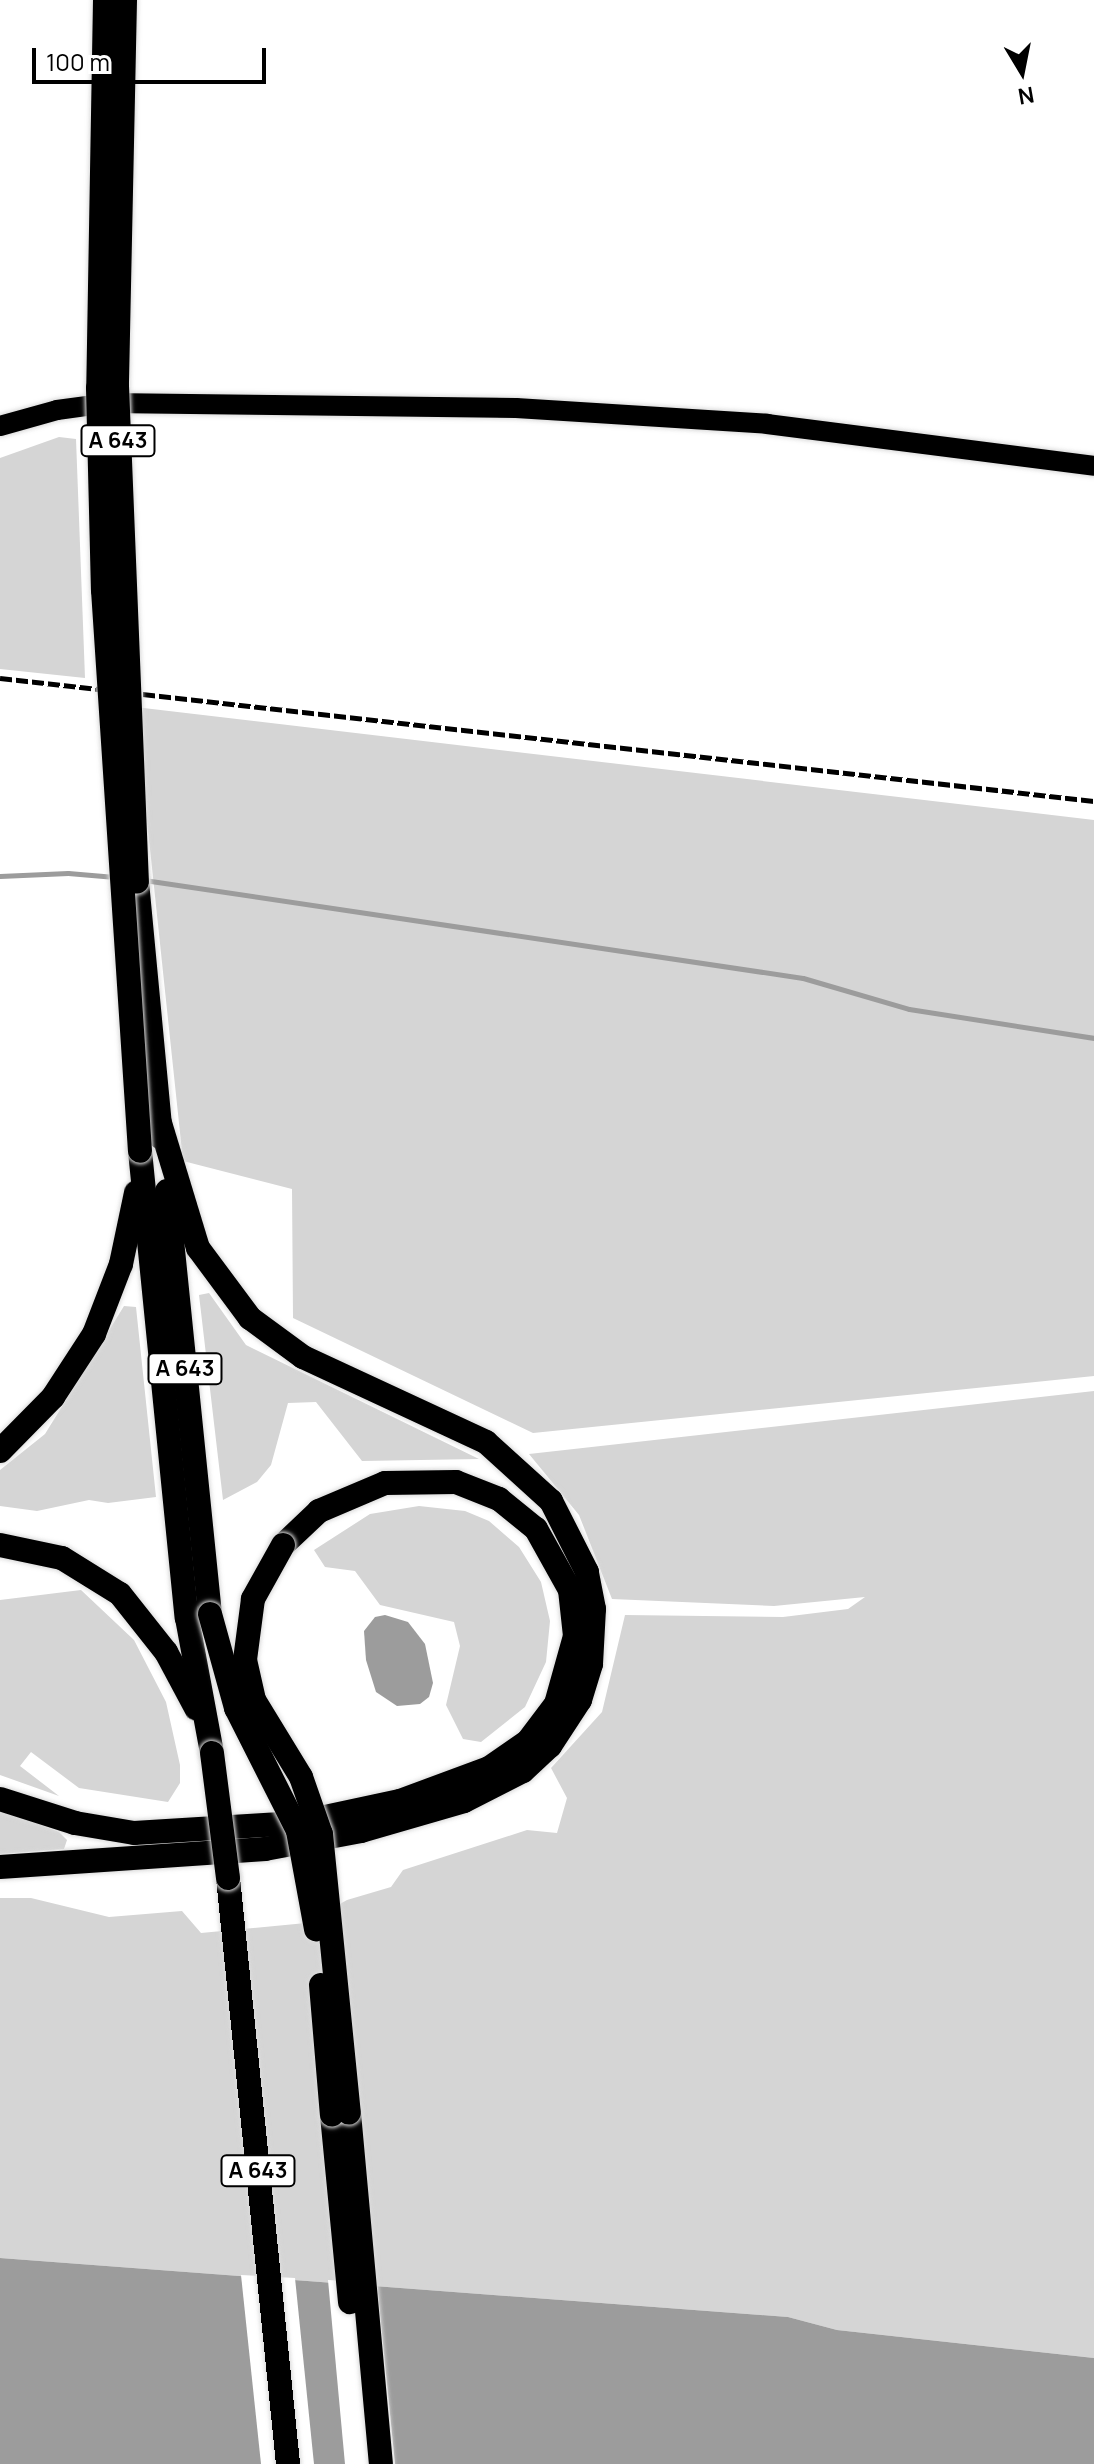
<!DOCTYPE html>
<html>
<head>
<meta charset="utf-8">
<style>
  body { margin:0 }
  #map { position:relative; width:1094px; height:2464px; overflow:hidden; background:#fff; font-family:Manrope,sans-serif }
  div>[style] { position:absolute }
  .green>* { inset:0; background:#d5d5d5 }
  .water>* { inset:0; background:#9c9c9c }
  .pier>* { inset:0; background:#fff }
  .stream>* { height:5px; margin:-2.5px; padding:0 2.5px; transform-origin:2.5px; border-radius:2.5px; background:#9c9c9c }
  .roads { filter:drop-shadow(0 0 2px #dbdbdb) drop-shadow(0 0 2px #dbdbdb) }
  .major>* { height:20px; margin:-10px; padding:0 10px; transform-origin:10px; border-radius:10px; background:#000 }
  .highway>* { height:24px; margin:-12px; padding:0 12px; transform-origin:12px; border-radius:12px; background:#000 }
  .rail>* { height:5px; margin-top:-2.5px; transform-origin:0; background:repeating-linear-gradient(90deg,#000 0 12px,transparent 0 16px) }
  .bridges { filter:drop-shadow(0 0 2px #dbdbdb) drop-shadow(0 0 2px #dbdbdb) }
  .highway-bridge>* { height:24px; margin:-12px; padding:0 12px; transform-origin:12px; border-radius:12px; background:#000 }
  span { translate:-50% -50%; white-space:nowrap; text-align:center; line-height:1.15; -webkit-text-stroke:7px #fff; paint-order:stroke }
  .shield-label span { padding:2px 6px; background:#fff; border:2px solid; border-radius:6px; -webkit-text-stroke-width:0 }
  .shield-label { font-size:22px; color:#000; font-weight:700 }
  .north { position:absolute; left:982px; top:32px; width:80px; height:80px; -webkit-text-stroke:6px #fff; paint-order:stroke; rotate:170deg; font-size:22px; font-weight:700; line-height:32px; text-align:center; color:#000 }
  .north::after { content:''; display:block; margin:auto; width:28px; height:36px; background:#000; clip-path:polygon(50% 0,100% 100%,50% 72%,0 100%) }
  .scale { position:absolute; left:32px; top:48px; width:234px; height:36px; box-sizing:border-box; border:4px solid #000; border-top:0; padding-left:10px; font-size:24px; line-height:28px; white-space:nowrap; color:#000; -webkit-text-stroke:6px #fff; paint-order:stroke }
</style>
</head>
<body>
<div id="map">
  <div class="green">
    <i style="clip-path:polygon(59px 437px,76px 439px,85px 678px,0 669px,0 458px)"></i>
    <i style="clip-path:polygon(135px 707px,1094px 820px,1094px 1376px,533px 1433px,293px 1318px,292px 1189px,183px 1161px)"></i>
    <i style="clip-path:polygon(209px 1293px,246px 1345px,479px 1459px,362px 1461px,316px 1402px,288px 1403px,271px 1465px,257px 1482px,223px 1500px,199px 1295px)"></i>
    <i style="clip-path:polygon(124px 1306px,136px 1307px,156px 1497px,108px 1503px,89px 1500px,37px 1511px,0 1506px,0 1470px,45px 1434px)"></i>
    <i style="clip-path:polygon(1094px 1391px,1094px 2358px,837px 2330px,788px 2317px,0 2258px,0 1898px,31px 1898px,109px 1917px,182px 1911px,201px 1933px,306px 1923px,347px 1900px,391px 1887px,403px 1870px,527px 1830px,557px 1833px,567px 1798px,551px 1768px,602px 1712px,625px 1615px,783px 1617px,848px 1609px,865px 1597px,774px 1606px,612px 1599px,579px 1515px,529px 1454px)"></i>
    <i style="clip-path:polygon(419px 1506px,465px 1511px,489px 1521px,519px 1547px,541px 1582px,550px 1621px,546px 1662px,525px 1707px,481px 1742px,463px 1739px,446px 1705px,460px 1646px,454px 1622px,380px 1605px,355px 1571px,325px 1567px,314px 1550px,370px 1514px)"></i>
    <i style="clip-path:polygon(81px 1590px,134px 1640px,166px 1702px,180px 1765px,180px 1783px,168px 1802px,79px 1788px,31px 1752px,20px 1766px,59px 1796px,0 1775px,0 1600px)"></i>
    <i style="clip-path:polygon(0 1809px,59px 1832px,67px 1840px,64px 1849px,0 1854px)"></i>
  </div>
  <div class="water">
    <i style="clip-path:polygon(385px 1615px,408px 1622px,425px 1644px,433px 1683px,429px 1697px,420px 1704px,397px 1706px,376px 1692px,366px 1660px,364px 1631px,375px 1617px)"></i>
    <i style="clip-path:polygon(0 2258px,788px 2317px,837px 2330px,1094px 2358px,1094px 2464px,0 2464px)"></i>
  </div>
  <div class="pier">
    <i style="clip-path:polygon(241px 2275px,295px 2278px,314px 2464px,261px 2464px)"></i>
    <i style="clip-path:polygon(328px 2280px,377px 2283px,395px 2464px,345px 2464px)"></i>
  </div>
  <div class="stream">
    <i style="left:0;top:876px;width:68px;rotate:-2.5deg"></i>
    <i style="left:68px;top:873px;width:47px;rotate:4.9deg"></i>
    <i style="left:144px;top:880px;width:666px;rotate:8.46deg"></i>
    <i style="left:803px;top:978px;width:110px;rotate:16.3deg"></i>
    <i style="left:909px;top:1009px;width:187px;rotate:8.9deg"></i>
  </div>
  <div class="roads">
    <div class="major">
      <i style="left:0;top:426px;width:59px;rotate:-15.7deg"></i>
      <i style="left:57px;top:410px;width:51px;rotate:-7.8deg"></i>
      <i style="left:108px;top:403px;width:408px;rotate:0.7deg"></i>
      <i style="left:516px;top:408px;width:252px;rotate:3.6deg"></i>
      <i style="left:767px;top:424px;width:330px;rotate:7.3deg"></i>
    </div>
    <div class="highway">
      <i style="left:137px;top:882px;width:257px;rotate:84.6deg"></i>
      <i style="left:140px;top:1151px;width:469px;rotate:84.3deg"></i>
      <i style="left:187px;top:1618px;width:137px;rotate:79.5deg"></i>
      <i style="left:167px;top:1191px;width:425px;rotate:84.2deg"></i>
      <i style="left:0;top:1451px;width:76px;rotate:-45.5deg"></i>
      <i style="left:53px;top:1397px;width:75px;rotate:-56.9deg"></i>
      <i style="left:94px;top:1334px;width:75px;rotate:-68.9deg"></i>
      <i style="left:121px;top:1264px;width:73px;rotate:-78.1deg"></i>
      <i style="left:0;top:1545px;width:63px;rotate:11.8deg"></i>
      <i style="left:62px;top:1558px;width:68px;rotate:31.8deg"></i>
      <i style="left:120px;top:1594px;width:74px;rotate:51.6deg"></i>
      <i style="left:166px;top:1652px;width:64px;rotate:61.8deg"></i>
      <i style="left:0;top:1799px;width:79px;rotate:17.7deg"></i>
      <i style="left:75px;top:1823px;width:60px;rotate:9.6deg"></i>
      <i style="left:134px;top:1833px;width:163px;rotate:-3.5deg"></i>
      <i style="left:297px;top:1823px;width:105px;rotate:-12.1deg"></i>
      <i style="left:400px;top:1801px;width:95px;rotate:-20.3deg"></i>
      <i style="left:489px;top:1768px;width:47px;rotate:-34.7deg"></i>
      <i style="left:528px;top:1741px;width:46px;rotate:-52.9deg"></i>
      <i style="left:556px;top:1704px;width:71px;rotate:-74.4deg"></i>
      <i style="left:575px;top:1636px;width:46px;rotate:-96.2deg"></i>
      <i style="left:570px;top:1590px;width:70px;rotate:-119.1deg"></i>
      <i style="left:536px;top:1529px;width:48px;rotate:-141deg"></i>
      <i style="left:499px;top:1499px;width:46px;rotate:-158.4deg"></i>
      <i style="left:456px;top:1482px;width:71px;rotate:179.2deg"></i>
      <i style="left:385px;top:1483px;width:72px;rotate:157deg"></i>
      <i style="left:319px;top:1511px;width:50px;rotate:136.6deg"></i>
      <i style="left:0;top:1867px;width:266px;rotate:-3.9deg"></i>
      <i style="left:265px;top:1849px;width:98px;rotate:-10.6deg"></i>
      <i style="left:361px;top:1831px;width:107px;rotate:-16.2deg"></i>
      <i style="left:464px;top:1801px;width:66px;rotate:-27deg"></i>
      <i style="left:523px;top:1771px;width:37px;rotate:-43deg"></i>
      <i style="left:550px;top:1746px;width:55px;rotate:-56.9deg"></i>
      <i style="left:580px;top:1700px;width:38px;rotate:-73deg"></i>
      <i style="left:591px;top:1664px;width:55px;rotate:-86.9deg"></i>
      <i style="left:594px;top:1609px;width:38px;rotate:-101deg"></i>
      <i style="left:587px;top:1572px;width:80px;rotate:-116.9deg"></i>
      <i style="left:551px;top:1501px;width:88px;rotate:-137.8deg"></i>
      <i style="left:486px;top:1442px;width:202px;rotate:-155.1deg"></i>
      <i style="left:303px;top:1357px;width:66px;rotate:-143.7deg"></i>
      <i style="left:250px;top:1318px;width:87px;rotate:-126.6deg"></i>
      <i style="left:198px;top:1248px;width:131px;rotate:-106.9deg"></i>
      <i style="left:228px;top:1878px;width:589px;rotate:84.15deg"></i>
      <i style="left:349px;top:2113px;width:352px;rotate:84.8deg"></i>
      <i style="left:332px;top:2115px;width:188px;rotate:84.5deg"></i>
    </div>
  </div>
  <div class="rail">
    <i style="left:0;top:678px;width:1101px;rotate:6.41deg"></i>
  </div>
  <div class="bridges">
    <div class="highway-bridge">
      <i style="left:105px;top:0;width:388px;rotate:91deg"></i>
      <i style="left:98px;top:388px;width:202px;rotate:88.6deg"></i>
      <i style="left:103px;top:590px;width:562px;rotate:86.23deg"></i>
      <i style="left:125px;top:0;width:386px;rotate:91.2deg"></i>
      <i style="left:117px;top:386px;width:496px;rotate:87.7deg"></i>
      <i style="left:283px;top:1545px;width:62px;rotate:119.1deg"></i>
      <i style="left:253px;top:1599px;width:62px;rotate:97.5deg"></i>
      <i style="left:245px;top:1660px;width:41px;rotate:77.3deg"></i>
      <i style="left:254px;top:1700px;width:90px;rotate:58.6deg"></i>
      <i style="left:301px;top:1777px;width:60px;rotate:70.7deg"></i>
      <i style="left:321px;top:1834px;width:280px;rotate:84.3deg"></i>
      <i style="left:210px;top:1614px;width:98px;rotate:74.5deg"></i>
      <i style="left:236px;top:1708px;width:138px;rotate:63.2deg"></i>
      <i style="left:298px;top:1831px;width:100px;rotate:79.6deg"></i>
      <i style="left:212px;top:1753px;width:126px;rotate:82.7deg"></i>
      <i style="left:321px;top:1985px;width:130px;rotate:85.2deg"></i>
    </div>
  </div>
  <div class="shield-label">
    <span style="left:118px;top:441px">A 643</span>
    <span style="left:185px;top:1369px">A 643</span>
    <span style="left:258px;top:2171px">A 643</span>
  </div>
  <div class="north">N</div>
  <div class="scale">100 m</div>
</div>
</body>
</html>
